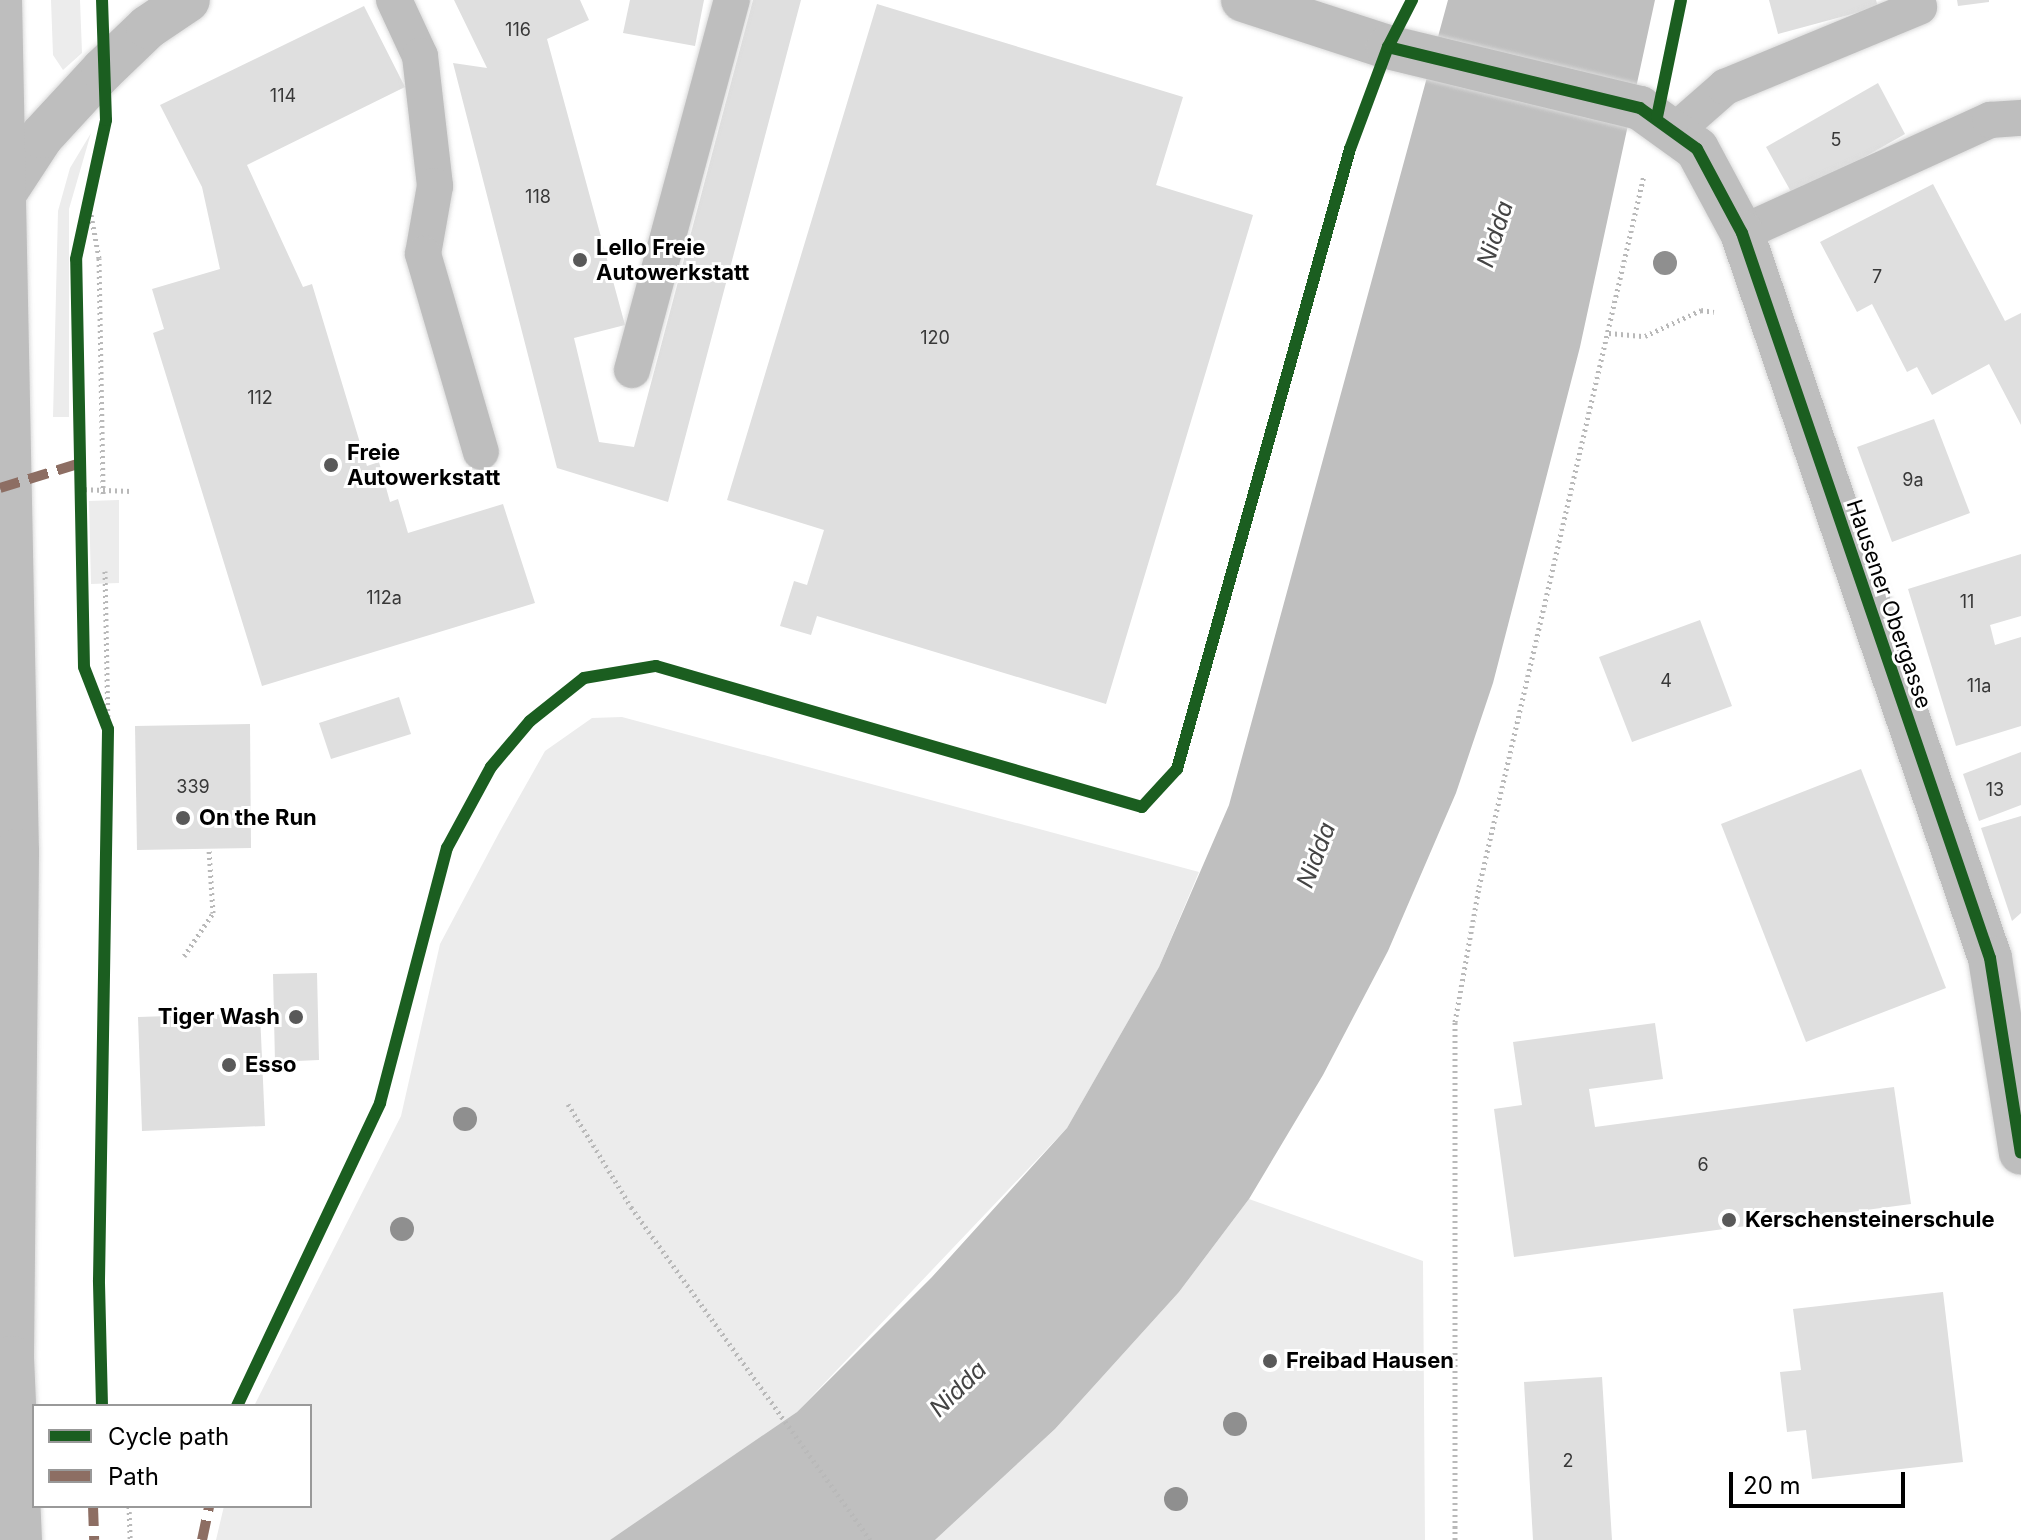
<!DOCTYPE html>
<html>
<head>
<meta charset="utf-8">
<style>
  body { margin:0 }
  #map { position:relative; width:2021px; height:1540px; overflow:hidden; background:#fff; font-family:Inter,sans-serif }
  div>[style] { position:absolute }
  .green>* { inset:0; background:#ececec }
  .water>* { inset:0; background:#bfbfbf }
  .building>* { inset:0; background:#dfdfdf }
  .path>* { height:5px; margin-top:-2.5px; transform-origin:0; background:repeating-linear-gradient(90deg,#b9b9b9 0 2px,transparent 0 6px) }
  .roads { filter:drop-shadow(0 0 2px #dbdbdb) drop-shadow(0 0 2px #dbdbdb) }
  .service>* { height:36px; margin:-18px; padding:0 18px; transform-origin:18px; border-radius:18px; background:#bebebe }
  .minor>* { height:44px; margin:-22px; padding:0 22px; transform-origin:22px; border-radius:22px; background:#bebebe }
  .primary>* { height:44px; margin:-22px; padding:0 22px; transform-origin:22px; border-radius:22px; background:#bebebe }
  .quiet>* { height:10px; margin-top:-5px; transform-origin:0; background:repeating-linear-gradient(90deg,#8d6e63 0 20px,transparent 0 30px) }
  .cycleway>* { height:12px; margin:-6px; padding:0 6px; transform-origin:6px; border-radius:6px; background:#1b5e20 }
  .trees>* { width:24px; height:24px; margin:-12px; border-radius:50%; background:#8f8f8f }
  .dots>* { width:22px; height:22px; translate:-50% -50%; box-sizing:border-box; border:4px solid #fff; border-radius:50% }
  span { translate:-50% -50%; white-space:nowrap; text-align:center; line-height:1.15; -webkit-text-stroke:6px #fff; paint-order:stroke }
  .number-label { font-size:18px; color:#383838 }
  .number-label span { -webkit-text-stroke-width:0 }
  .poi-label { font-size:22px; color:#000; font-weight:700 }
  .left { translate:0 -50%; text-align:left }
  .right { translate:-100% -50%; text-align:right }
  .street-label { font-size:22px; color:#000 }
  .water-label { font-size:24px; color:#444; font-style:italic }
  .legend { position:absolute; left:32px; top:1404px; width:280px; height:104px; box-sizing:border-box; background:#fff; border:2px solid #999; margin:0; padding:10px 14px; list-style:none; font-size:24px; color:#000 }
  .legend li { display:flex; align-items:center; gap:16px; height:40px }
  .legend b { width:40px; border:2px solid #999 }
  .scale { position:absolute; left:1729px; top:1472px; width:176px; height:36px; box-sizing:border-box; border:4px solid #000; border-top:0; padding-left:10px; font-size:24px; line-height:28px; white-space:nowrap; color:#000; -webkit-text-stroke:6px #fff; paint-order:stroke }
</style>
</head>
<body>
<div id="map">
  <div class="green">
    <i style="clip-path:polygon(51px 0,80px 0,82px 53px,63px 70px,53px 55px)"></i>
    <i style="clip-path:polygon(91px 133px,69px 209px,69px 417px,53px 417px,58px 211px,70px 168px)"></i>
    <i style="clip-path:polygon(119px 500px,119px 583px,91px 584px,89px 501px)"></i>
    <i style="clip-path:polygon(622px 717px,1199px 872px,1159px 967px,1067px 1128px,797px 1412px,714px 1474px,610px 1540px,216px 1540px,224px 1506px,310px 1506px,310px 1406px,254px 1406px,401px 1116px,440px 944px,500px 831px,545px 751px,592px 718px)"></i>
    <i style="clip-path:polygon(1249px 1199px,1423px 1261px,1425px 1540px,935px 1540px,1055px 1429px,1179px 1292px)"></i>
  </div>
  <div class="water">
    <i style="clip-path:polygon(1448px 0,1655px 0,1580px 347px,1493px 683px,1456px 793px,1388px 951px,1323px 1075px,1249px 1199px,1179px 1292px,1055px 1429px,935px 1540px,610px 1540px,797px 1412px,932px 1277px,1067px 1128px,1159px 967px,1229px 805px)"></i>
  </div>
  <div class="building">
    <i style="clip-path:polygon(454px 0,580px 0,589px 20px,547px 39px,625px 325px,574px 338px,599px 442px,634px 447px,753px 0,801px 0,668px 502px,557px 468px,453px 63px,487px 68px)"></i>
    <i style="clip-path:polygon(630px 0,704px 0,695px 46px,623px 33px)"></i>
    <i style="clip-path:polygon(1769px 0,1876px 0,1878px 7px,1778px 34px)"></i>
    <i style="clip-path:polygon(1957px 0,1989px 0,1989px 2px,1958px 6px)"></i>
    <i style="clip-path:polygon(877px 4px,1183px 97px,1156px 185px,1253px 215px,1106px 704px,817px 616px,811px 635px,780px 626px,794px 581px,807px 585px,824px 530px,727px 500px)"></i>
    <i style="clip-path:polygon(364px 6px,405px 87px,247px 165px,303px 287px,312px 284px,367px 466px,379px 462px,390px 502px,398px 499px,408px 533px,503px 504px,535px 603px,262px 686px,153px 333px,164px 329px,152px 289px,220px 269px,202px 187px,160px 105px)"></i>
    <i style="clip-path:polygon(1878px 83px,1905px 134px,1794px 197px,1766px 147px)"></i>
    <i style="clip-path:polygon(1933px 184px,2005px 321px,2021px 313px,2021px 425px,1989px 364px,1932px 395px,1917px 367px,1907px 372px,1872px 304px,1857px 312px,1820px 242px)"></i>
    <i style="clip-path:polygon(1934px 419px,1970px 513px,1892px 542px,1857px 447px)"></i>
    <i style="clip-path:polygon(2021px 554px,2021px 616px,1990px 625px,1995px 645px,2021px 637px,2021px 726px,1956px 746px,1908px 589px)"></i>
    <i style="clip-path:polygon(1700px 620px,1732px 706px,1632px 742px,1599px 657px)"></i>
    <i style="clip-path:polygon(399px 697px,411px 734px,331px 759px,319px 723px)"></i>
    <i style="clip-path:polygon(250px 724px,251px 848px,137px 850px,135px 726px)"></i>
    <i style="clip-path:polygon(2021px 752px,2021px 805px,1979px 821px,1963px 774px)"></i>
    <i style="clip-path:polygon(1861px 769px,1946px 988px,1806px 1042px,1721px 824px)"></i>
    <i style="clip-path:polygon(2021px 816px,2021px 913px,2012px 921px,1981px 828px)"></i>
    <i style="clip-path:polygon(317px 973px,319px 1060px,275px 1062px,273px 974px)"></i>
    <i style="clip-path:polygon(260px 1013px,265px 1126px,142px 1131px,138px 1017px)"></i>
    <i style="clip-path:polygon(1655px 1023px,1663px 1079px,1589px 1089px,1595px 1127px,1894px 1087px,1911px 1204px,1514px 1257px,1494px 1109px,1522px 1105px,1513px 1042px)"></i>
    <i style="clip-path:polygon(1943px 1292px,1963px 1462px,1812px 1479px,1806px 1430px,1787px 1432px,1780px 1372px,1801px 1370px,1793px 1309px)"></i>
    <i style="clip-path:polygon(1602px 1377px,1612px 1540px,1533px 1540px,1524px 1382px)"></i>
  </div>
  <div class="path">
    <i style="left:90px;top:209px;width:50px;rotate:79.6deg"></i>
    <i style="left:99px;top:258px;width:236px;rotate:89deg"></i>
    <i style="left:1609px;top:333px;width:36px;rotate:5deg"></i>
    <i style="left:1645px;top:336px;width:62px;rotate:-24.9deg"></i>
    <i style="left:1701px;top:310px;width:13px;rotate:9deg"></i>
    <i style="left:79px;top:489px;width:52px;rotate:2.2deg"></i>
    <i style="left:105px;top:571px;width:158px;rotate:88.9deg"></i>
    <i style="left:184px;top:956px;width:52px;rotate:-56deg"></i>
    <i style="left:213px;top:913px;width:64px;rotate:-93.6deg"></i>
    <i style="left:568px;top:1104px;width:121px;rotate:58.5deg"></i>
    <i style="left:631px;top:1207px;width:410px;rotate:54.3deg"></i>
    <i style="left:129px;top:1506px;width:34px;rotate:88deg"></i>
    <i style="left:1455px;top:1540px;width:518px;rotate:-90deg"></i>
    <i style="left:1455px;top:1022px;width:137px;rotate:-79.9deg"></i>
    <i style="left:1479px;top:887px;width:731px;rotate:-76.95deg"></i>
  </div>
  <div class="roads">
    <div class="service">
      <i style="left:394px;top:0;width:62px;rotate:65.1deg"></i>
      <i style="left:420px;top:56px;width:131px;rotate:83.4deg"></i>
      <i style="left:435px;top:186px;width:69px;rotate:100deg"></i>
      <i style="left:423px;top:254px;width:206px;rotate:73.7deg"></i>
      <i style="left:1675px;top:131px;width:67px;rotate:-41.3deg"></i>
      <i style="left:1725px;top:87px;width:210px;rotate:-22.4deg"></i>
      <i style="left:1742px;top:233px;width:273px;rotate:-24.5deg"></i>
      <i style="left:1990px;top:120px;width:31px;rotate:-4deg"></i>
      <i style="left:632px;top:370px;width:383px;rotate:-74.9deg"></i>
    </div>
    <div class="minor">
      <i style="left:1243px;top:0;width:152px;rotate:18deg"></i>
      <i style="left:1388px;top:47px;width:259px;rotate:13.6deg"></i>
      <i style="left:1640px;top:108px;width:70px;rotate:35.7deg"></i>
      <i style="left:1697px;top:149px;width:95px;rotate:61.8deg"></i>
      <i style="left:1742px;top:233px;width:766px;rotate:71.12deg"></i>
      <i style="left:1990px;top:958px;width:197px;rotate:81deg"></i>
      <i style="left:6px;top:191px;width:66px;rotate:-56.8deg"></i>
      <i style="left:42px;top:136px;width:90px;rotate:-47.3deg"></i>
      <i style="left:103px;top:70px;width:62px;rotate:-43.7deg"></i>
      <i style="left:148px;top:27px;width:48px;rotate:-34deg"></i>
    </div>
    <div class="primary">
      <i style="left:0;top:0;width:851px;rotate:88.86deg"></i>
      <i style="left:17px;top:851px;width:507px;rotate:90.57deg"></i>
      <i style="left:12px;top:1358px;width:182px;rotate:87.5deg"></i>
    </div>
  </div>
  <div class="quiet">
    <i style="left:0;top:488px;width:85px;rotate:-17.2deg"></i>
    <i style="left:93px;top:1506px;width:34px;rotate:88deg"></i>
    <i style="left:202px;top:1540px;width:35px;rotate:-78deg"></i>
  </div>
  <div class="cycleway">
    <i style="left:1388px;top:47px;width:259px;rotate:13.6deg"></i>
    <i style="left:1640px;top:108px;width:70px;rotate:35.7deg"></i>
    <i style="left:1697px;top:149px;width:95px;rotate:61.8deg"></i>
    <i style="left:1742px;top:233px;width:766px;rotate:71.12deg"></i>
    <i style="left:1990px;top:958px;width:197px;rotate:81deg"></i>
    <i style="left:1657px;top:117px;width:119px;rotate:-78.4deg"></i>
    <i style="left:102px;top:1406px;width:126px;rotate:-91.4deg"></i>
    <i style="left:99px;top:1280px;width:551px;rotate:-89.06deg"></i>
    <i style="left:108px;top:729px;width:66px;rotate:-111.2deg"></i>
    <i style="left:84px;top:667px;width:408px;rotate:-91.1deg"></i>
    <i style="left:76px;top:259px;width:142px;rotate:-77.8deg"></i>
    <i style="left:106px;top:120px;width:120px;rotate:-91.9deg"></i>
    <i style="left:237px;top:1406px;width:335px;rotate:-64.7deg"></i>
    <i style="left:380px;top:1103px;width:264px;rotate:-75.3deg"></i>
    <i style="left:447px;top:848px;width:92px;rotate:-61.5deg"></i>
    <i style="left:491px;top:767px;width:60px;rotate:-49.7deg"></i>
    <i style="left:530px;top:721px;width:69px;rotate:-38.5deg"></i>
    <i style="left:584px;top:678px;width:73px;rotate:-9.5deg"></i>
    <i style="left:656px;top:666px;width:506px;rotate:16.18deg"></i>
    <i style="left:1142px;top:807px;width:52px;rotate:-47.4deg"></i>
    <i style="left:1177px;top:769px;width:644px;rotate:-74.41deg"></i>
    <i style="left:1350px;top:149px;width:109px;rotate:-69.6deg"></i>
    <i style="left:1388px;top:47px;width:53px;rotate:-62.9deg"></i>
  </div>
  <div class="trees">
    <i style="left:1665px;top:263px"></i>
    <i style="left:465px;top:1119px"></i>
    <i style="left:402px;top:1229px"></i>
    <i style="left:1235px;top:1424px"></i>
    <i style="left:1176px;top:1499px"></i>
  </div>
  <div class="dots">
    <i style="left:580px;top:260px;background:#595959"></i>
    <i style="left:331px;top:465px;background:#595959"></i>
    <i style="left:183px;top:818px;background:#595959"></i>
    <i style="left:296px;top:1017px;background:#595959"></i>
    <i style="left:229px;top:1065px;background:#595959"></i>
    <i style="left:1729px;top:1220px;background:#595959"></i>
    <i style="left:1270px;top:1361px;background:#595959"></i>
  </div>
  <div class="number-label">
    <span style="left:518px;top:30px">116</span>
    <span style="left:283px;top:96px">114</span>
    <span style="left:1836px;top:140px">5</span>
    <span style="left:538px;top:197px">118</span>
    <span style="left:1877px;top:277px">7</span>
    <span style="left:935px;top:338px">120</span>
    <span style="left:260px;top:398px">112</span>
    <span style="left:1913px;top:480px">9a</span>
    <span style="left:384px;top:598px">112a</span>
    <span style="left:1967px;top:602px">11</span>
    <span style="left:1666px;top:681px">4</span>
    <span style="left:1979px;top:686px">11a</span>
    <span style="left:193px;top:787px">339</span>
    <span style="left:1995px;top:790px">13</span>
    <span style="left:1703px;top:1165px">6</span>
    <span style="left:1568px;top:1461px">2</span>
  </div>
  <div class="poi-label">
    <span class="left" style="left:596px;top:260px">Lello Freie<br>Autowerkstatt</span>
    <span class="left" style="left:347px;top:465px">Freie<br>Autowerkstatt</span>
    <span class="left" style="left:199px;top:818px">On the Run</span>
    <span class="right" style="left:280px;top:1017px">Tiger Wash</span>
    <span class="left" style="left:245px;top:1065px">Esso</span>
    <span class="left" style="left:1745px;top:1220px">Kerschensteinerschule</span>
    <span class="left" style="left:1286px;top:1361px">Freibad Hausen</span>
  </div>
  <div class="street-label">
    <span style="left:1889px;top:604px;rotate:71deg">Hausener Obergasse</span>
  </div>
  <div class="water-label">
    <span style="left:1495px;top:234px;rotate:-72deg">Nidda</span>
    <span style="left:1316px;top:855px;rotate:-69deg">Nidda</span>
    <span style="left:958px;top:1389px;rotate:-44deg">Nidda</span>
  </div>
  <ul class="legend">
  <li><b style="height:10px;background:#1b5e20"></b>Cycle path</li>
  <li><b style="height:10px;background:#8d6e63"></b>Path</li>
  </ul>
  <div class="scale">20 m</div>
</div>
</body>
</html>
